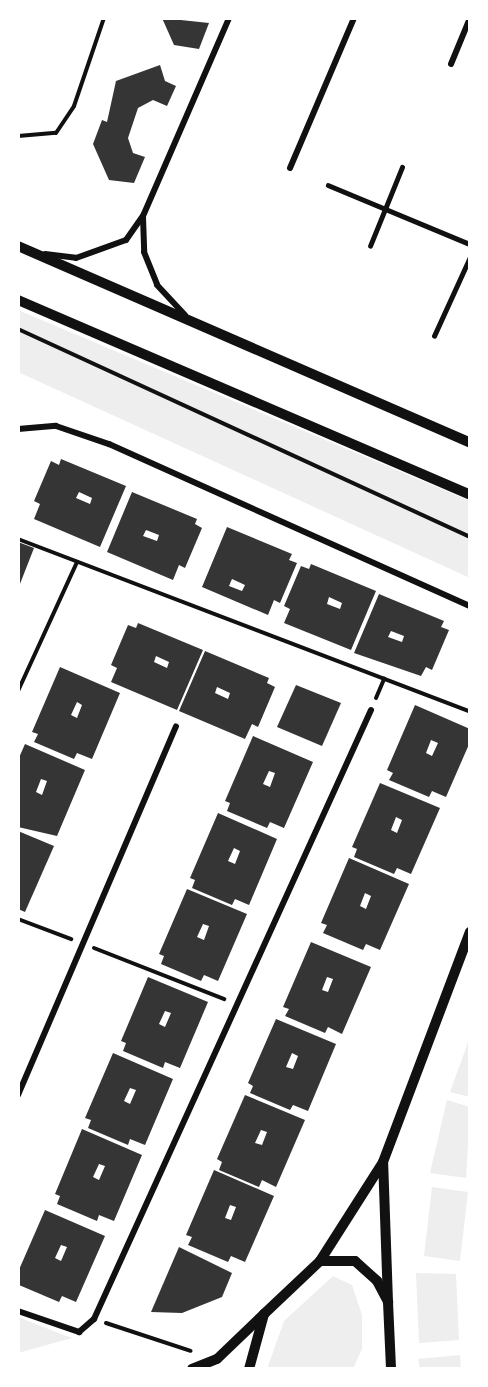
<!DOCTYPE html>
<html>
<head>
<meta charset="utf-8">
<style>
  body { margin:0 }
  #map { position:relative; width:488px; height:1387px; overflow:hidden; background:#fff; font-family:"Roboto Serif",serif }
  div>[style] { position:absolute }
  .green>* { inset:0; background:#eee }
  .building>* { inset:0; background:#353535 }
  .path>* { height:4px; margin:-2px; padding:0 2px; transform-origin:2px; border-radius:2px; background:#111 }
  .service>* { height:4.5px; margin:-2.25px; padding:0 2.25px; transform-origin:2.25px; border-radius:2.25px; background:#111 }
  .minor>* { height:6px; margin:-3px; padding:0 3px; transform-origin:3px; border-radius:3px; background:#111 }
  .tertiary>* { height:10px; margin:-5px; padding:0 5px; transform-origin:5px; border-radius:5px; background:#111 }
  span { translate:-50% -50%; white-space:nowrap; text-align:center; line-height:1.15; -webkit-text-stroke:4.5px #fff; paint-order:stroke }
  .frame { position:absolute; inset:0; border:20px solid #fff; pointer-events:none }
</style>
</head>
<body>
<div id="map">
  <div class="green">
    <i style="clip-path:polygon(18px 310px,470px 501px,470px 578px,18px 372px)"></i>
    <i style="clip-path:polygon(470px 1037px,470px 1097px,450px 1092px)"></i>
    <i style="clip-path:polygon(447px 1100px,470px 1107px,466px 1178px,430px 1173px)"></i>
    <i style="clip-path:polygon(432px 1187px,468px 1192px,460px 1261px,424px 1256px)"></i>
    <i style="clip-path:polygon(416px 1273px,456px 1274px,459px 1340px,419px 1343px)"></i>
    <i style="clip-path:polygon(333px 1276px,352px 1285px,362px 1315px,362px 1349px,353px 1369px,267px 1369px,284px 1321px)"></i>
    <i style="clip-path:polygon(18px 1317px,61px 1334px,72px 1338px,18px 1353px)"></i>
    <i style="clip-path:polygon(460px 1355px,461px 1369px,420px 1369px,418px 1359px)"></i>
  </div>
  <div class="building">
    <i style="clip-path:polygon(162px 18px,209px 23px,199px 49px,174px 45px)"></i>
    <i style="clip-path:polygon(160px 65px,165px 81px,176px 86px,167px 106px,153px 100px,138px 108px,128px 138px,133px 153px,145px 157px,134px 183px,109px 180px,93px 144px,102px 120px,107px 122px,116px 81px)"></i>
    <i style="clip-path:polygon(evenodd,61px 459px,126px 486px,100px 547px,34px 519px,40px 504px,34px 501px,51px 461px,59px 465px,61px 459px,79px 492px,92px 498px,90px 504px,76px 498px,79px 492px)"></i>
    <i style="clip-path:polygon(evenodd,132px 492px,197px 519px,195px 524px,202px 528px,185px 568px,179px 565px,173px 580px,107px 552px,132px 492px,146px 530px,159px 535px,157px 541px,143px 536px,146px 530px)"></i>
    <i style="clip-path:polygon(evenodd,227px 527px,292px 554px,289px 560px,297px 563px,280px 603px,274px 600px,268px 615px,202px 587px,227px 527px,232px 579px,245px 585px,242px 591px,229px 586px,232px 579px)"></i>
    <i style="clip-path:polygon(18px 542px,34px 548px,18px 589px)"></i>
    <i style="clip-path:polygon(evenodd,311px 564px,376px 591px,351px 650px,284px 623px,290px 609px,284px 606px,301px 566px,309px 569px,311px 564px,329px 597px,342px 603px,340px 609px,327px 604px,329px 597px)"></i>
    <i style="clip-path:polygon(evenodd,379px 594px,444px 621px,441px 627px,449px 630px,432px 670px,426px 667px,421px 676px,354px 653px,379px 594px,391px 631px,404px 636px,402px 642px,388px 637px,391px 631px)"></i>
    <i style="clip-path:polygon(evenodd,138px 623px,203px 650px,177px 710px,111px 682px,117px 668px,111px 665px,128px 625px,136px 628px,138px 623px,156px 656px,169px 662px,167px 668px,154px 662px,156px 656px)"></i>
    <i style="clip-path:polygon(evenodd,205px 651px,269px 678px,267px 683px,275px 687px,258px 727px,252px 724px,245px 739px,179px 711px,205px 651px,217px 687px,230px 693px,228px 699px,215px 693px,217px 687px)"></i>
    <i style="clip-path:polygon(evenodd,60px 667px,120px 693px,92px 759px,77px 753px,74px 759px,34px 742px,38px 734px,32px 732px,60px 667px,77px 702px,82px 705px,77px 718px,71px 715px,77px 702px)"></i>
    <i style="clip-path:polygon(296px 685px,341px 703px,322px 746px,277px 727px)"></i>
    <i style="clip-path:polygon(evenodd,415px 705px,470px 729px,470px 742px,446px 797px,432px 791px,429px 797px,389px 780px,393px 773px,387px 770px,415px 705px,431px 740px,438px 743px,432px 756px,426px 753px,431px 740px)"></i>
    <i style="clip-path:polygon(evenodd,253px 736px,313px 762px,284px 828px,270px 822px,267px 828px,227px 811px,230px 803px,225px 801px,253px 736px,269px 771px,275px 773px,270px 787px,263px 784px,269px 771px)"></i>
    <i style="clip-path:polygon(evenodd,25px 744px,85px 770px,57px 836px,18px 827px,18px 760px,25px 744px,41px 779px,47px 781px,42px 795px,36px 792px,41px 779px)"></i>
    <i style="clip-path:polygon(evenodd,380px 783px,440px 808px,411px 874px,397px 868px,394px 874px,354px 857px,357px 849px,352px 847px,380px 783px,396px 817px,402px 820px,397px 833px,391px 830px,396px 817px)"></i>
    <i style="clip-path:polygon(evenodd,218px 813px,277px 839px,249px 905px,235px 899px,232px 905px,192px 888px,195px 880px,190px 878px,218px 813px,234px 848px,240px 851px,235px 864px,228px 861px,234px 848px)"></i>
    <i style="clip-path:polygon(18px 831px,54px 846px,25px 912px,18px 909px)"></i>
    <i style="clip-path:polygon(evenodd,349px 858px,409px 884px,380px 950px,366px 944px,363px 950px,323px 933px,327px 925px,321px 923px,349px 858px,365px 893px,371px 896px,366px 909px,360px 906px,365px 893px)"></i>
    <i style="clip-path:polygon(evenodd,187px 889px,247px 914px,218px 981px,204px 975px,201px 981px,161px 964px,164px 956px,159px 954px,187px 889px,203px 924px,209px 926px,204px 940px,197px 937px,203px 924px)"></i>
    <i style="clip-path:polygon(evenodd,311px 942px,371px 967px,342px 1034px,328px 1027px,325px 1033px,285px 1016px,289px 1009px,283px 1007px,311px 942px,327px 977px,333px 979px,328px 992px,322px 990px,327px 977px)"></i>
    <i style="clip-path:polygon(evenodd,148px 977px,208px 1002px,180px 1068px,165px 1062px,163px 1068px,123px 1051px,126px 1043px,121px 1041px,148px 977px,165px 1011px,171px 1013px,165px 1027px,159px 1024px,165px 1011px)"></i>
    <i style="clip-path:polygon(evenodd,276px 1019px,336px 1044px,308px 1111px,293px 1105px,290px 1110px,250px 1093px,253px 1086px,248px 1083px,276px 1019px,292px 1053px,298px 1056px,293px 1069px,286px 1067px,292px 1053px)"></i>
    <i style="clip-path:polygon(evenodd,113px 1053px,173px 1079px,145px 1145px,130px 1139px,128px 1145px,88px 1128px,91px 1120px,85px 1118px,113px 1053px,130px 1088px,136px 1090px,130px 1104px,124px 1101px,130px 1088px)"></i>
    <i style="clip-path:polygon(evenodd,245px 1095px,305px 1120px,276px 1187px,262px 1180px,259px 1187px,219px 1170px,222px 1162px,217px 1159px,245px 1095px,261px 1130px,267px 1132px,262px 1145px,255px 1143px,261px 1130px)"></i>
    <i style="clip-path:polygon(evenodd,82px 1129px,142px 1155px,114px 1221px,99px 1215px,97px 1221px,57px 1204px,60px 1196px,55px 1194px,82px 1129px,99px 1164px,105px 1166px,99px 1180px,93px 1177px,99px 1164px)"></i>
    <i style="clip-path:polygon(evenodd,214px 1170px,274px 1196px,245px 1262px,231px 1256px,228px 1262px,188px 1245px,192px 1237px,186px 1235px,214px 1170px,230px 1205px,236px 1207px,231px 1220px,225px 1218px,230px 1205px)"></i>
    <i style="clip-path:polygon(evenodd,45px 1210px,105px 1236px,76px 1302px,62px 1296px,59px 1302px,19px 1285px,18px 1272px,45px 1210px,61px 1245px,67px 1247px,61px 1261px,55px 1258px,61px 1245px)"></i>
    <i style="clip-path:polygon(179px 1247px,232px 1273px,222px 1297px,182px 1313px,151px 1312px)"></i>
  </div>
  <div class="path">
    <i style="left:18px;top:136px;width:38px;rotate:-5deg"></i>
    <i style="left:56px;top:133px;width:32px;rotate:-56deg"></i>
    <i style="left:74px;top:106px;width:93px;rotate:-71.2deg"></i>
    <i style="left:18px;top:329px;width:498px;rotate:24.7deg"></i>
    <i style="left:18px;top:539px;width:484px;rotate:20.9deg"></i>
    <i style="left:18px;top:691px;width:142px;rotate:-65.4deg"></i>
    <i style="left:376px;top:698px;width:21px;rotate:-67deg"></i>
    <i style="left:18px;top:919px;width:57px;rotate:20.7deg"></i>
    <i style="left:94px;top:948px;width:140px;rotate:21.4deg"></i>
    <i style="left:106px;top:1323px;width:89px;rotate:18.2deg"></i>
  </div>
  <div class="service">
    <i style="left:328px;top:185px;width:154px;rotate:22.6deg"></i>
    <i style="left:370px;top:246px;width:85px;rotate:-67.9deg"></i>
    <i style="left:434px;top:336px;width:87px;rotate:-65.5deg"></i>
  </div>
  <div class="minor">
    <i style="left:451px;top:64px;width:50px;rotate:-67.6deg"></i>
    <i style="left:290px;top:168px;width:163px;rotate:-66.9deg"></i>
    <i style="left:143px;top:217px;width:35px;rotate:88deg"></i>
    <i style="left:144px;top:252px;width:35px;rotate:68deg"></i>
    <i style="left:157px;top:285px;width:41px;rotate:47deg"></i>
    <i style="left:45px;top:254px;width:31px;rotate:7deg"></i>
    <i style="left:76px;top:258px;width:53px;rotate:-19.8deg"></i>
    <i style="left:126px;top:240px;width:29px;rotate:-55deg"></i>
    <i style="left:143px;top:216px;width:216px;rotate:-66.5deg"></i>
    <i style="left:18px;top:429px;width:38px;rotate:-5deg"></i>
    <i style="left:56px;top:426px;width:56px;rotate:18.8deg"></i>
    <i style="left:109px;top:444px;width:396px;rotate:24.2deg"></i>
    <i style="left:18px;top:1095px;width:401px;rotate:-66.8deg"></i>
    <i style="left:18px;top:1311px;width:65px;rotate:19deg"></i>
    <i style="left:79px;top:1332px;width:20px;rotate:-41deg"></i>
    <i style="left:94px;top:1319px;width:669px;rotate:-65.54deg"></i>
  </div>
  <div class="tertiary">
    <i style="left:18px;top:246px;width:493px;rotate:23.5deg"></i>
    <i style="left:18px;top:300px;width:492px;rotate:23.3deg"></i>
    <i style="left:320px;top:1261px;width:35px"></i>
    <i style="left:355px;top:1261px;width:30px;rotate:42deg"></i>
    <i style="left:377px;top:1281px;width:24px;rotate:62deg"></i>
    <i style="left:388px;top:1302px;width:67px;rotate:87.4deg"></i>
    <i style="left:388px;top:1302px;width:140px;rotate:-92deg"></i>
    <i style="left:383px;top:1162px;width:246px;rotate:-69.3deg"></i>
    <i style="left:192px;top:1369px;width:27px;rotate:-22deg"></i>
    <i style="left:217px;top:1359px;width:65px;rotate:-43.8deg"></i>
    <i style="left:249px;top:1369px;width:57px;rotate:-74.7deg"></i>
    <i style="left:264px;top:1314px;width:77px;rotate:-43.4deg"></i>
    <i style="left:320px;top:1261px;width:117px;rotate:-57.5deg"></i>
  </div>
  <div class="frame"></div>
</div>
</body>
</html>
